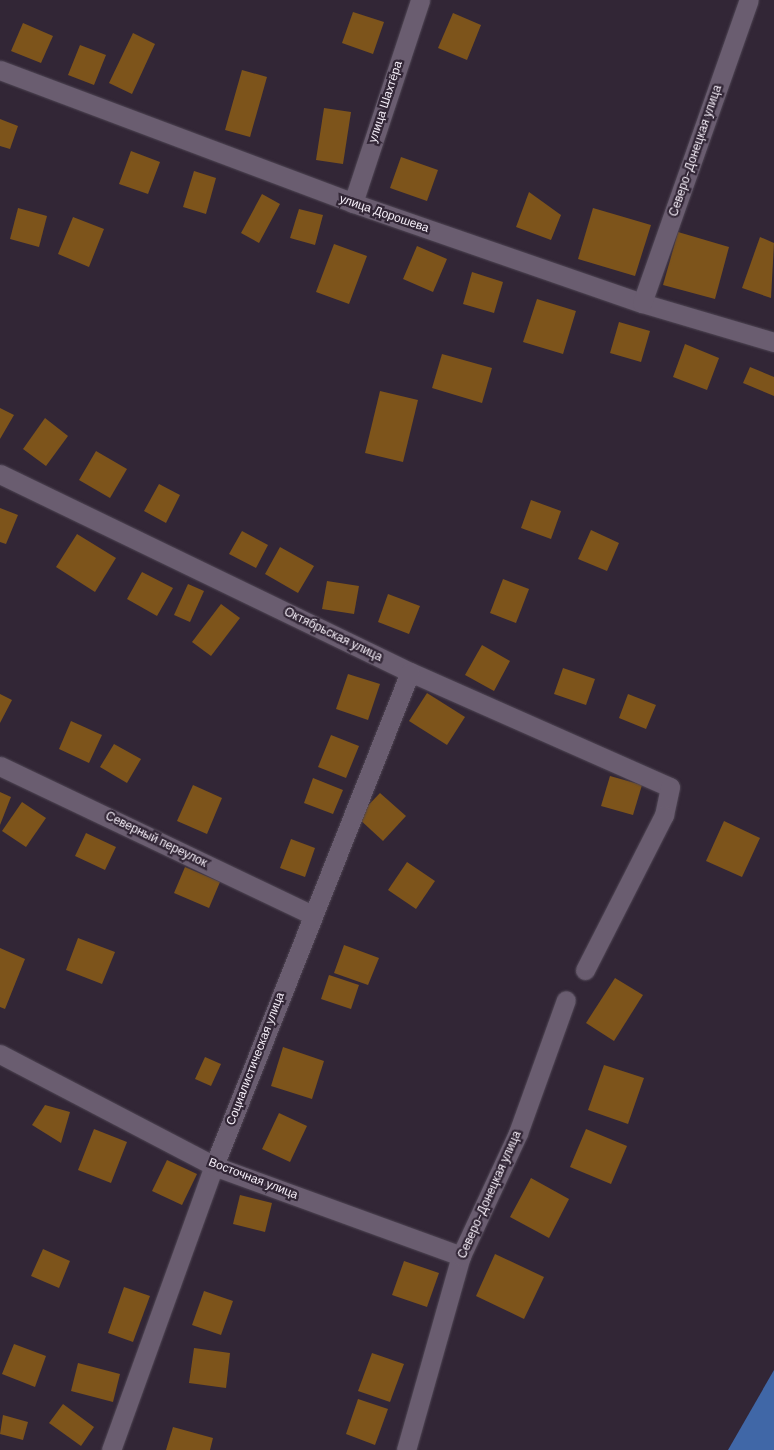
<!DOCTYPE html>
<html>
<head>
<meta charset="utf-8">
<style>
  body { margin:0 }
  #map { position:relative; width:774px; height:1450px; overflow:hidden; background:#322636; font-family:"DM Sans",sans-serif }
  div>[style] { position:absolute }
  .water>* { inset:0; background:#4067a7 }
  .building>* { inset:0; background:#7d541b }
  .roads { filter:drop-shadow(0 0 1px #4e4553) drop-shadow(0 0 1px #4e4553) }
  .minor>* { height:19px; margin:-9.5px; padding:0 9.5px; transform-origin:9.5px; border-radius:9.5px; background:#6a5d70 }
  span { translate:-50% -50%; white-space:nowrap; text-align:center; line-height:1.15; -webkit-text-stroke:4.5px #322636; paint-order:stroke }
  .street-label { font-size:12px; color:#f6eff9 }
</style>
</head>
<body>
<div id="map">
  <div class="water">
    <i style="clip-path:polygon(774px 1370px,774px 1450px,728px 1450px)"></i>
  </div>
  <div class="building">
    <i style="clip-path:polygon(353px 12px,384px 22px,373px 54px,342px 43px)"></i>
    <i style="clip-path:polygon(453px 13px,481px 25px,467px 60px,438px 48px)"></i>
    <i style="clip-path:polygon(23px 23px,53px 36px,41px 63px,11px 51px)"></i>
    <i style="clip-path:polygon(133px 33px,155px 44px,132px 94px,109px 83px)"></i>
    <i style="clip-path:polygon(80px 45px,106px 55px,94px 85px,68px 75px)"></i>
    <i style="clip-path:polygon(242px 70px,267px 77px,250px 137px,225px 130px)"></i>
    <i style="clip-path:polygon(324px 108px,351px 112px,343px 164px,316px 160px)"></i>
    <i style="clip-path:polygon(0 119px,18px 126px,10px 149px,0 146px)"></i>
    <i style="clip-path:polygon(131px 151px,160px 162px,148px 194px,119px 184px)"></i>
    <i style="clip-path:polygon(401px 157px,438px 170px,427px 201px,390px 188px)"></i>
    <i style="clip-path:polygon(194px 171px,216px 178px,206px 214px,183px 207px)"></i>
    <i style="clip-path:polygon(529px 192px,561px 215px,551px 240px,516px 227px)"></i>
    <i style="clip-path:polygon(262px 194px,280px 204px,259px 243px,241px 233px)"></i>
    <i style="clip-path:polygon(18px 208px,47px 216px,39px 247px,10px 239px)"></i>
    <i style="clip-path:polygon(593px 208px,651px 225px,635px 276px,578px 259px)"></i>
    <i style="clip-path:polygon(299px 209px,323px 215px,315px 245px,290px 238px)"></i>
    <i style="clip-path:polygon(73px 217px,104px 229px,89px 267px,58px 254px)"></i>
    <i style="clip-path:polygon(678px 232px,729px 247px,715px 299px,663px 285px)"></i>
    <i style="clip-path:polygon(760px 237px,774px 243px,771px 298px,742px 288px)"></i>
    <i style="clip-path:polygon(334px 244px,367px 256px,349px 304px,316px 292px)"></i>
    <i style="clip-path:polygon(417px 246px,447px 259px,433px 292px,403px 279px)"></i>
    <i style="clip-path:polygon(472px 272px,503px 282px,494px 313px,463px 304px)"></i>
    <i style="clip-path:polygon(537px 299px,576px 311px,563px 354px,523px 342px)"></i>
    <i style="clip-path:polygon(619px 322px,650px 331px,641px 362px,610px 353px)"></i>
    <i style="clip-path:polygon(685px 344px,719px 358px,707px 390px,673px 377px)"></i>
    <i style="clip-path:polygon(442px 354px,492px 368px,482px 403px,432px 388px)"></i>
    <i style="clip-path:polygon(750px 367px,774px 377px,774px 396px,743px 383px)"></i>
    <i style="clip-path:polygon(380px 391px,418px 400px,403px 462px,365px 453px)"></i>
    <i style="clip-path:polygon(0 408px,14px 415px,0 439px)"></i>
    <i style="clip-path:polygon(45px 418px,68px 436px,46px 466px,23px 449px)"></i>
    <i style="clip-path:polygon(96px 451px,127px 469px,110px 498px,79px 480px)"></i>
    <i style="clip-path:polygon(159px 484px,180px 495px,166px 523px,144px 511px)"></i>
    <i style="clip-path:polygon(531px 500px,561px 511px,551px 539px,521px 528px)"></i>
    <i style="clip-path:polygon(0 508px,18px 515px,6px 544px,0 542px)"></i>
    <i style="clip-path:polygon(591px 530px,619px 543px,607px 571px,578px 559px)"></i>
    <i style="clip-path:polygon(242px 531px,268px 545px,256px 568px,229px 554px)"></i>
    <i style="clip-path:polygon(77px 534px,116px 558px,95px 592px,56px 567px)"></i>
    <i style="clip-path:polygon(280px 547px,314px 566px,298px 593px,265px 574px)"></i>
    <i style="clip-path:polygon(142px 572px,173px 588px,157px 616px,127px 599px)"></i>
    <i style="clip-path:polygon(503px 579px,529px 589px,516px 623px,490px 613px)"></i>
    <i style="clip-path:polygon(327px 581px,359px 586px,354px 614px,322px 609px)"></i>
    <i style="clip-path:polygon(188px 584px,204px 591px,190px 622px,174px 615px)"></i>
    <i style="clip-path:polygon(388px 594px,420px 606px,409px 634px,378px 622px)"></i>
    <i style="clip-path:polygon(221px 604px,240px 618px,211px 656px,192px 642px)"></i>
    <i style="clip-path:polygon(482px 645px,510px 661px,494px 691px,465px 675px)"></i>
    <i style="clip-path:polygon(563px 668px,595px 679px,586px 705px,554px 694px)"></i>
    <i style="clip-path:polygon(348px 674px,380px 684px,368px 720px,336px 709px)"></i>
    <i style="clip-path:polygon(427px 693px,465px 717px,447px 745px,409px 721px)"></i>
    <i style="clip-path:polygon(0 694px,12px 700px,0 723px)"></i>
    <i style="clip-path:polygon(628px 694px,656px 705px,646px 729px,619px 718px)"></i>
    <i style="clip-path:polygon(71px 721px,102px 735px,89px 763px,59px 749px)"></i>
    <i style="clip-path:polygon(331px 735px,359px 746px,346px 778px,318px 767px)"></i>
    <i style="clip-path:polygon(114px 744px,141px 759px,127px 783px,100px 767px)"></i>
    <i style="clip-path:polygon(610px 776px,642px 785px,633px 815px,601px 806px)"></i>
    <i style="clip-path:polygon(313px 778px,343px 790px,333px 814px,304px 803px)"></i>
    <i style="clip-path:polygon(193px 785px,222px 798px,207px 834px,177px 821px)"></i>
    <i style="clip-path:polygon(0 792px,11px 797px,0 825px)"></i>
    <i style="clip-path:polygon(380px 793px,406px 816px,383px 841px,357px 817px)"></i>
    <i style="clip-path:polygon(22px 802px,46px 818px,26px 847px,2px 831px)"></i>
    <i style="clip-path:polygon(724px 821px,760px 838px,742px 877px,706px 861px)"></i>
    <i style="clip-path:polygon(86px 833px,116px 847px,105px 870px,75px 856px)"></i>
    <i style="clip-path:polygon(291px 839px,315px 848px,305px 877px,280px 868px)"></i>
    <i style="clip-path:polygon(407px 862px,435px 881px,416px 909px,388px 890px)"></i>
    <i style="clip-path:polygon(185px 867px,220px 882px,209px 908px,174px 893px)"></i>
    <i style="clip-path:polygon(78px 938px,115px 952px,102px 984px,66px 970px)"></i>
    <i style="clip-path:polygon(344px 945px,379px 958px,368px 985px,334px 973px)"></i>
    <i style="clip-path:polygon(0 948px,25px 959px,5px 1009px,0 1007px)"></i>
    <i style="clip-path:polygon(329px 975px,359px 985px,351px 1009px,321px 999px)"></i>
    <i style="clip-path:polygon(615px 978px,643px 995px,614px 1041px,586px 1023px)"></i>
    <i style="clip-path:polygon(283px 1047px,324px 1061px,312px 1099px,271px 1086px)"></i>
    <i style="clip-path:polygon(205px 1057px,221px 1064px,211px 1086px,195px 1079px)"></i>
    <i style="clip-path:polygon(604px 1065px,644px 1078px,628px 1124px,588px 1110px)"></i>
    <i style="clip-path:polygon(45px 1105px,70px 1112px,61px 1143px,32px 1125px)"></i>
    <i style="clip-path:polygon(279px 1113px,307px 1126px,290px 1162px,262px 1149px)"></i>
    <i style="clip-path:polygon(94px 1129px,127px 1142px,111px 1183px,78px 1170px)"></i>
    <i style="clip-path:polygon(586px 1129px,627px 1146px,611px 1184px,570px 1167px)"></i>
    <i style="clip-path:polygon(167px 1160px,197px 1174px,182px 1205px,152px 1191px)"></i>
    <i style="clip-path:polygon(531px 1178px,569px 1199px,549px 1238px,510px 1217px)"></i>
    <i style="clip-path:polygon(240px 1195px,272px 1203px,265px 1232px,233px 1224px)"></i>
    <i style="clip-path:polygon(43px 1249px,70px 1261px,59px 1288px,31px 1276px)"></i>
    <i style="clip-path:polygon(495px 1254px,544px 1277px,524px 1319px,476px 1296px)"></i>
    <i style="clip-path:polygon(404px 1261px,439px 1273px,427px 1307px,392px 1295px)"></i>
    <i style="clip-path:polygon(124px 1287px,150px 1296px,133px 1342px,108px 1333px)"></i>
    <i style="clip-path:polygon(204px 1291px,233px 1301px,221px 1335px,192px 1325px)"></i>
    <i style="clip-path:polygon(14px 1344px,46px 1356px,35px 1387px,2px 1374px)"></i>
    <i style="clip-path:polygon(194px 1348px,230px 1353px,226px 1388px,189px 1383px)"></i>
    <i style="clip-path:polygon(372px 1353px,404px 1364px,390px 1402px,358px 1391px)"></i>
    <i style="clip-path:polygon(78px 1363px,120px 1374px,113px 1402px,71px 1391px)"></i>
    <i style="clip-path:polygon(358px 1399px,388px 1409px,375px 1445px,346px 1434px)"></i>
    <i style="clip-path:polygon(63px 1404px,94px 1427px,81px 1446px,49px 1423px)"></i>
    <i style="clip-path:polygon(3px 1415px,28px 1422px,23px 1440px,0 1434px)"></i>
    <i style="clip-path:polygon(173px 1427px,213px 1438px,210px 1450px,166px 1450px)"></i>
  </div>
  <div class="roads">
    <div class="minor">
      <i style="left:0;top:70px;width:377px;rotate:20.6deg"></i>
      <i style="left:353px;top:203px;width:306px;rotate:19.1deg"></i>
      <i style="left:642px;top:303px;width:138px;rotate:16.5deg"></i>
      <i style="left:353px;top:203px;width:214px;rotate:-71.7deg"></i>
      <i style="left:642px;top:303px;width:321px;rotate:-70.6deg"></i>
      <i style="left:0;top:474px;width:455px;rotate:25.8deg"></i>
      <i style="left:410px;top:672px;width:284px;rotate:23.9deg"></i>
      <i style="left:670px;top:787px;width:29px;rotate:102deg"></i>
      <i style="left:664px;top:815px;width:174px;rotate:117deg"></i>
      <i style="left:0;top:766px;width:346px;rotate:25.5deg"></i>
      <i style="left:0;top:1054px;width:242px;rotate:27.6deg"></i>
      <i style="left:214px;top:1166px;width:263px;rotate:20deg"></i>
      <i style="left:111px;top:1450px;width:302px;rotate:-70.1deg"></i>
      <i style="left:214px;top:1166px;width:531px;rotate:-68.36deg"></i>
      <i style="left:406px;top:1450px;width:202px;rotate:-74.2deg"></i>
      <i style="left:461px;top:1256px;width:136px;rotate:-65.1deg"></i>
      <i style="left:518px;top:1133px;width:141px;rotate:-70.2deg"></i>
    </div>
  </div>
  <div class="street-label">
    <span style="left:386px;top:102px;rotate:-72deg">улица Шахтёра</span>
    <span style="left:696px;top:151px;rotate:-71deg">Северо-Донецкая улица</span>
    <span style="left:384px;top:214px;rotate:19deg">улица Дорошева</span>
    <span style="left:333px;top:635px;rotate:26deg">Октябрьская улица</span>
    <span style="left:156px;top:840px;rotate:26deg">Северный переулок</span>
    <span style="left:256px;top:1059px;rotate:-69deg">Социалистическая улица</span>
    <span style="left:253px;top:1179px;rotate:21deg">Восточная улица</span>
    <span style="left:490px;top:1195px;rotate:-66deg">Северо-Донецкая улица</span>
  </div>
</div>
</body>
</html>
